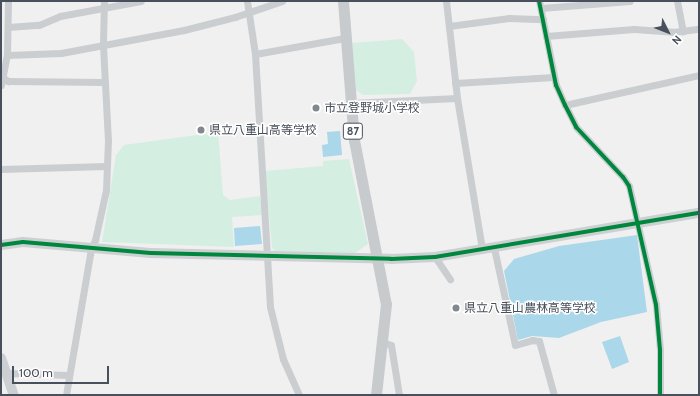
<!DOCTYPE html>
<html>
<head>
<meta charset="utf-8">
<style>
  body { margin:0 }
  #map { position:relative; width:700px; height:396px; overflow:hidden; background:#f0f0f0; font-family:Cabin,"Noto Sans JP",sans-serif }
  div>[style] { position:absolute }
  .green>* { inset:0; background:#d5eee2 }
  .water>* { inset:0; background:#abd7ea }
  .street>* { height:7px; margin:-3.5px; padding:0 3.5px; transform-origin:3.5px; border-radius:3.5px; background:#cbced1 }
  .secondary>* { height:10px; margin:-5px; padding:0 5px; transform-origin:5px; border-radius:5px; background:#cdd0d2 }
  .primary>* { height:11px; margin:-5.5px; padding:0 5.5px; transform-origin:5.5px; border-radius:5.5px; background:#c7cbce }
  .cycleway>* { height:4px; margin:-2px; padding:0 2px; transform-origin:2px; border-radius:2px; background:#00873e }
  .dots>* { width:11px; height:11px; translate:-50% -50%; box-sizing:border-box; border:2px solid #fff; border-radius:50% }
  span { translate:-50% -50%; white-space:nowrap; text-align:center; line-height:1.15; -webkit-text-stroke:3px #fff; paint-order:stroke }
  .shield-label span { padding:1px 3px; background:#fff; border:1px solid; border-radius:3px; -webkit-text-stroke-width:0 }
  .shield-label { font-size:11px; color:#48505b; font-weight:700 }
  .poi-label { font-size:12px; color:#48505b }
  .left { translate:0 -50%; text-align:left }
  .frame { position:absolute; inset:0; border:2px solid #48505b; pointer-events:none }
  .north { position:absolute; left:648px; top:12px; width:40px; height:40px; -webkit-text-stroke:3px #fff; paint-order:stroke; rotate:132deg; font-size:11px; font-weight:700; line-height:16px; text-align:center; color:#48505b }
  .north::after { content:''; display:block; margin:auto; width:14px; height:18px; background:#48505b; clip-path:polygon(50% 0,100% 100%,50% 72%,0 100%) }
  .scale { position:absolute; left:12px; top:366px; width:97px; height:18px; box-sizing:border-box; border:2px solid #48505b; border-top:0; padding-left:5px; font-size:12px; line-height:14px; white-space:nowrap; color:#48505b; -webkit-text-stroke:3px #fff; paint-order:stroke }
</style>
</head>
<body>
<div id="map">
  <div class="green">
    <i style="clip-path:polygon(402px 39px,414px 52px,417px 81px,410px 94px,363px 95px,356px 90px,352px 43px)"></i>
    <i style="clip-path:polygon(218px 132px,223px 195px,230px 200px,260px 196px,262px 215px,232px 217px,234px 247px,102px 242px,116px 155px,124px 145px)"></i>
    <i style="clip-path:polygon(349px 159px,368px 244px,355px 253px,275px 251px,272px 248px,265px 171px,323px 166px,323px 161px)"></i>
  </div>
  <div class="water">
    <i style="clip-path:polygon(340px 131px,342px 155px,323px 157px,322px 145px,328px 144px,327px 132px)"></i>
    <i style="clip-path:polygon(260px 226px,262px 244px,235px 246px,234px 228px)"></i>
    <i style="clip-path:polygon(637px 235px,647px 312px,601px 322px,559px 338px,532px 336px,518px 340px,504px 271px,514px 259px,559px 246px)"></i>
    <i style="clip-path:polygon(620px 336px,629px 362px,612px 369px,602px 342px)"></i>
  </div>
  <div class="street">
    <i style="left:247px;top:1px;width:54px;rotate:81.4deg"></i>
    <i style="left:255px;top:54px;width:253px;rotate:86.6deg"></i>
    <i style="left:270px;top:307px;width:54px;rotate:76deg"></i>
    <i style="left:283px;top:359px;width:39px;rotate:66deg"></i>
    <i style="left:446px;top:1px;width:98px;rotate:83.5deg"></i>
    <i style="left:457px;top:98px;width:153px;rotate:80.6deg"></i>
    <i style="left:539px;top:1px;width:86px;rotate:78.6deg"></i>
    <i style="left:556px;top:85px;width:22px;rotate:66deg"></i>
    <i style="left:565px;top:105px;width:25px;rotate:63deg"></i>
    <i style="left:576px;top:127px;width:69px;rotate:46.8deg"></i>
    <i style="left:623px;top:177px;width:11px;rotate:56deg"></i>
    <i style="left:629px;top:186px;width:122px;rotate:77.2deg"></i>
    <i style="left:656px;top:305px;width:45px;rotate:84.9deg"></i>
    <i style="left:660px;top:350px;width:45px;rotate:90deg"></i>
    <i style="left:677px;top:1px;width:31px;rotate:79deg"></i>
    <i style="left:541px;top:8px;width:89px;rotate:-4.5deg"></i>
    <i style="left:449px;top:26px;width:61px;rotate:-7.6deg"></i>
    <i style="left:509px;top:18px;width:34px;rotate:2deg"></i>
    <i style="left:8px;top:27px;width:31px;rotate:-4deg"></i>
    <i style="left:39px;top:25px;width:23px;rotate:-23deg"></i>
    <i style="left:60px;top:16px;width:82px;rotate:-10.5deg"></i>
    <i style="left:546px;top:36px;width:88px;rotate:-4.5deg"></i>
    <i style="left:634px;top:29px;width:39px;rotate:4deg"></i>
    <i style="left:673px;top:32px;width:26px;rotate:-7deg"></i>
    <i style="left:255px;top:54px;width:91px;rotate:-10.1deg"></i>
    <i style="left:7px;top:55px;width:54px;rotate:-2.1deg"></i>
    <i style="left:61px;top:53px;width:125px;rotate:-10.6deg"></i>
    <i style="left:184px;top:30px;width:53px;rotate:-14.3deg"></i>
    <i style="left:235px;top:17px;width:50px;rotate:-18.8deg"></i>
    <i style="left:1px;top:76px;width:9px;rotate:36deg"></i>
    <i style="left:8px;top:81px;width:97px;rotate:0.6deg"></i>
    <i style="left:455px;top:83px;width:99px;rotate:-3.5deg"></i>
    <i style="left:1px;top:85px;width:31px;rotate:-79deg"></i>
    <i style="left:7px;top:55px;width:54px;rotate:-88.9deg"></i>
    <i style="left:350px;top:103px;width:107px;rotate:-2.7deg"></i>
    <i style="left:565px;top:105px;width:137px;rotate:-12.6deg"></i>
    <i style="left:1px;top:169px;width:105px;rotate:-1.6deg"></i>
    <i style="left:494px;top:248px;width:99px;rotate:77.8deg"></i>
    <i style="left:515px;top:345px;width:18px;rotate:-16deg"></i>
    <i style="left:532px;top:340px;width:7px;rotate:8deg"></i>
    <i style="left:539px;top:341px;width:56px;rotate:74.5deg"></i>
    <i style="left:435px;top:257px;width:27px;rotate:56deg"></i>
    <i style="left:382px;top:342px;width:9px;rotate:18deg"></i>
    <i style="left:391px;top:345px;width:51px;rotate:80.9deg"></i>
    <i style="left:6px;top:373px;width:63px;rotate:1.8deg"></i>
    <i style="left:66px;top:395px;width:148px;rotate:-80.3deg"></i>
    <i style="left:91px;top:249px;width:10px;rotate:-66deg"></i>
    <i style="left:95px;top:240px;width:51px;rotate:-77.6deg"></i>
    <i style="left:106px;top:190px;width:49px;rotate:-87.7deg"></i>
    <i style="left:108px;top:141px;width:97px;rotate:-93deg"></i>
    <i style="left:103px;top:44px;width:43px;rotate:-88.7deg"></i>
  </div>
  <div class="secondary">
    <i style="left:1px;top:245px;width:22px;rotate:-8deg"></i>
    <i style="left:23px;top:242px;width:128px;rotate:4.9deg"></i>
    <i style="left:151px;top:253px;width:240px;rotate:1.4deg"></i>
    <i style="left:391px;top:259px;width:44px;rotate:-2.6deg"></i>
    <i style="left:435px;top:257px;width:268px;rotate:-9.5deg"></i>
    <i style="left:1px;top:358px;width:39px;rotate:71deg"></i>
  </div>
  <div class="primary">
    <i style="left:343px;top:1px;width:139px;rotate:85.5deg"></i>
    <i style="left:354px;top:140px;width:167px;rotate:79deg"></i>
    <i style="left:386px;top:304px;width:92px;rotate:96.3deg"></i>
  </div>
  <div class="cycleway">
    <i style="left:539px;top:1px;width:86px;rotate:78.6deg"></i>
    <i style="left:556px;top:85px;width:22px;rotate:66deg"></i>
    <i style="left:565px;top:105px;width:25px;rotate:63deg"></i>
    <i style="left:576px;top:127px;width:69px;rotate:46.8deg"></i>
    <i style="left:623px;top:177px;width:11px;rotate:56deg"></i>
    <i style="left:629px;top:186px;width:122px;rotate:77.2deg"></i>
    <i style="left:656px;top:305px;width:45px;rotate:84.9deg"></i>
    <i style="left:660px;top:350px;width:45px;rotate:90deg"></i>
    <i style="left:1px;top:245px;width:22px;rotate:-8deg"></i>
    <i style="left:23px;top:242px;width:128px;rotate:4.9deg"></i>
    <i style="left:151px;top:253px;width:240px;rotate:1.4deg"></i>
    <i style="left:391px;top:259px;width:44px;rotate:-2.6deg"></i>
    <i style="left:435px;top:257px;width:268px;rotate:-9.5deg"></i>
  </div>
  <div class="dots">
    <i style="left:316px;top:108px;background:#83888f"></i>
    <i style="left:201px;top:130px;background:#83888f"></i>
    <i style="left:456px;top:308px;background:#83888f"></i>
  </div>
  <div class="shield-label">
    <span style="left:353px;top:131px">87</span>
  </div>
  <div class="poi-label">
    <span class="left" style="left:324px;top:108px">市立登野城小学校</span>
    <span class="left" style="left:209px;top:130px">県立八重山高等学校</span>
    <span class="left" style="left:464px;top:308px">県立八重山農林高等学校</span>
  </div>
  <div class="frame"></div>
  <div class="north">N</div>
  <div class="scale">100 m</div>
</div>
</body>
</html>
